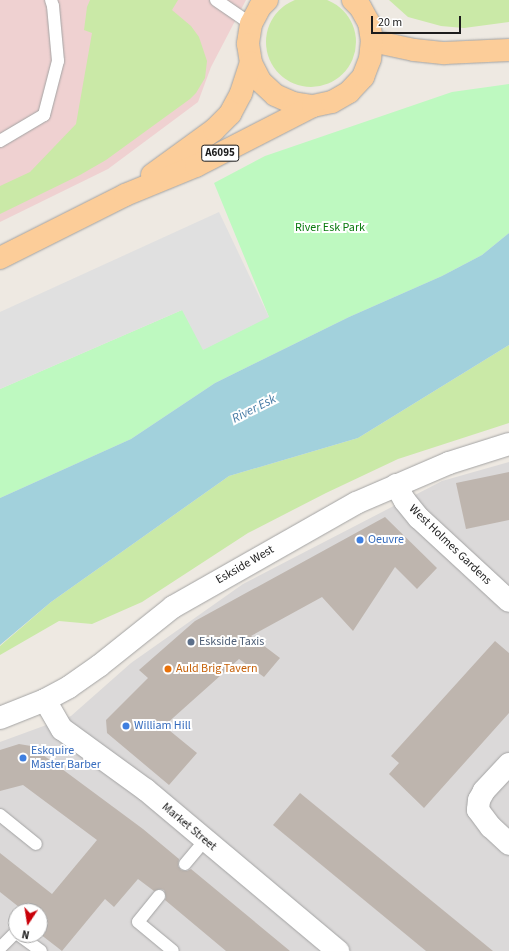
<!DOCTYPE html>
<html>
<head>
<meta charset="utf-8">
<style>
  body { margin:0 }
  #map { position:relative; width:509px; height:951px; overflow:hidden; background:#eee9e2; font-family:"Source Sans 3",sans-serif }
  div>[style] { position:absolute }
  .residential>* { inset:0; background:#dbd9d9 }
  .commercial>* { inset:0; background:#efd1d1 }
  .grass>* { inset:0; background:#cae9a7 }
  .round { border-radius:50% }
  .park>* { inset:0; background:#bef9c0 }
  .parking>* { inset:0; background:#e0e0e0 }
  .water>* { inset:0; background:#a2d1dc }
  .building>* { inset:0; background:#beb5ae }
  .roads { filter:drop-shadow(0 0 1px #a3a3a3) drop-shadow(0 0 1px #a3a3a3) }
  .lane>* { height:12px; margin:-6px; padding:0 6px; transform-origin:6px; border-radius:6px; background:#fff }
  .street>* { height:22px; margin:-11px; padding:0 11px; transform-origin:11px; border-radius:11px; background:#fff }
  .primary>* { height:22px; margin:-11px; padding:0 11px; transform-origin:11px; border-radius:11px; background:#fccd99 }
  .dots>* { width:11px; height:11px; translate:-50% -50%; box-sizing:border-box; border:2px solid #fff; border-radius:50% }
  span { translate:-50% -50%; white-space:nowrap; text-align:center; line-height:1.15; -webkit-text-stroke:4px #fff; paint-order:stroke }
  .shield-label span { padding:1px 3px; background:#fff; border:1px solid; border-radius:3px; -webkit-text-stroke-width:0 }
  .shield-label { font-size:11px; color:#1c1c1c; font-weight:700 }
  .park-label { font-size:12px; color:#0b7a0f }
  .shop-label { font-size:12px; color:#366cbe }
  .left { translate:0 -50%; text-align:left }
  .street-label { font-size:12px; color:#1c1c1c }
  .service-label { font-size:12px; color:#4e5e75 }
  .food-label { font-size:12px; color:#c56008 }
  .water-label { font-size:13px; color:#467aa4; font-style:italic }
  .north { position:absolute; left:8px; top:903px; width:40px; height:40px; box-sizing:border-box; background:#fff; border:1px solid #a4a4a4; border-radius:50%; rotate:192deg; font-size:11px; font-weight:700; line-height:16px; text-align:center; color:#1c1c1c }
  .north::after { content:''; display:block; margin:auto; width:14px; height:18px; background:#c90009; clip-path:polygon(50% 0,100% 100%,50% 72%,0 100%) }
  .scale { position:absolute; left:371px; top:16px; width:90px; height:18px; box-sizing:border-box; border:2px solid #1c1c1c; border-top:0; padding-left:5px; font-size:12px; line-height:14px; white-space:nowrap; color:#1c1c1c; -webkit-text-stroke:3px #fff; paint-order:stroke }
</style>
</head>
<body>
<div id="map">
  <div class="residential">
    <i style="clip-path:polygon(evenodd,509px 462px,509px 951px,0 951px,0 742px,71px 716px,131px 663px,243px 584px,442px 481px,509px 462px,16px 911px,40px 911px,40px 935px,16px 935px,16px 911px)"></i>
  </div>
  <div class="commercial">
    <i style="clip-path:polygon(0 0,246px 0,211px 67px,198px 102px,108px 169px,0 222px)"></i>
  </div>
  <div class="grass">
    <i class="round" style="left:266px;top:-3px;width:90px;height:90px"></i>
    <i style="clip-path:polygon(90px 0,178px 0,172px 10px,191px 26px,199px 37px,207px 61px,205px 78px,196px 93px,190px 99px,106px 160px,80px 175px,0 214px,0 186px,30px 172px,76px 124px,92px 33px,84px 30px,87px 7px)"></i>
    <i style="clip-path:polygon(389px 0,509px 0,509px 22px,464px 28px,441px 26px,408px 17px)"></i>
    <i style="clip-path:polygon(509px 345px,509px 423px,398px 459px,326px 493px,248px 533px,142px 602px,92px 624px,59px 621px,0 655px,0 646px,51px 602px,229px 476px,358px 438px)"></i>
  </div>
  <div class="park">
    <i style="clip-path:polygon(509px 84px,509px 233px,482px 255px,442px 276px,349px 317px,215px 383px,131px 439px,0 498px,0 389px,182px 310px,269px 317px,214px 183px,265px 156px,452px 92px)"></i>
  </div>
  <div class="parking">
    <i style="clip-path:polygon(219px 212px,269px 317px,203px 350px,182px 310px,0 389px,0 312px)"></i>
  </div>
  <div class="water">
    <i style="clip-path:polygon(509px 233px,509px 345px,358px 438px,229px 476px,51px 602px,0 645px,0 498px,131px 439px,215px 383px,349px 317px,442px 276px,482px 255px)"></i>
  </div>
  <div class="building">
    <i style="clip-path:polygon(509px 472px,509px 520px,466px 529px,456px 483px)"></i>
    <i style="clip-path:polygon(385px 517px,437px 568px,417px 589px,395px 567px,353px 631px,322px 597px,251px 636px,280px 658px,264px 677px,239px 659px,164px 726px,197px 753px,169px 785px,107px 733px,106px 720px,148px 678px,139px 670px,195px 621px)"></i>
    <i style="clip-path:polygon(495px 641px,509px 653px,509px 713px,424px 808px,389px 774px,399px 763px,391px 756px)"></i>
    <i style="clip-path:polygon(19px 744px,31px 746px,143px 829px,179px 859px,178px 866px,181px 870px,187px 871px,191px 869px,290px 951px,226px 951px,165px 900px,166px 897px,164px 890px,160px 889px,154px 891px,138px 879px,114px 907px,105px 899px,62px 951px,40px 934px,40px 911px,24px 911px,0 892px,0 853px,52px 894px,97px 840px,23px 785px,0 791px,0 750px)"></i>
    <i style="clip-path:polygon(300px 793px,493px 951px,426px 951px,273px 825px)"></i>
  </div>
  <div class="roads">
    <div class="lane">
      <i style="left:216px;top:0;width:42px;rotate:34.4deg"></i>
      <i style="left:0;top:141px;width:51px;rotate:-30.6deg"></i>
      <i style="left:44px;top:115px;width:56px;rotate:-75.5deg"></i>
      <i style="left:58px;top:61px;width:55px;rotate:-95.2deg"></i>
      <i style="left:53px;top:6px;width:6px;rotate:-108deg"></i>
      <i style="left:0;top:815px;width:46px;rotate:38.9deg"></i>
      <i style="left:185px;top:864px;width:31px;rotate:-50deg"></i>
      <i style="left:159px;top:896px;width:33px;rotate:129deg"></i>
      <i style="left:138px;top:922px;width:45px;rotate:39.6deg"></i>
      <i style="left:19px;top:935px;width:27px;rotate:36deg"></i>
      <i style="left:0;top:948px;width:23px;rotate:-45deg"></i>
    </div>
    <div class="street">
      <i style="left:396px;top:485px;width:18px;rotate:61deg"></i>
      <i style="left:405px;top:501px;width:22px;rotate:51deg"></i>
      <i style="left:419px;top:518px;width:122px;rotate:42.7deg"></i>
      <i style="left:45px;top:700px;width:34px;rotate:60deg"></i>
      <i style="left:62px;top:729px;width:104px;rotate:36deg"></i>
      <i style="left:146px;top:790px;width:251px;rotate:40deg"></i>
      <i style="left:0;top:718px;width:48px;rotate:-21.8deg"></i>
      <i style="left:45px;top:700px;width:27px;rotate:-28deg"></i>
      <i style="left:69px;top:687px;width:37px;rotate:-35deg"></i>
      <i style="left:99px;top:666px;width:95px;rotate:-38.6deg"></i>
      <i style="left:173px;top:607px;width:210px;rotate:-29.6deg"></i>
      <i style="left:356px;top:503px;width:101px;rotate:-23.3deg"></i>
      <i style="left:449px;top:463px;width:63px;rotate:-17.6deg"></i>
      <i style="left:509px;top:764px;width:37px;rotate:133deg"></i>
      <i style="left:484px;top:791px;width:10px;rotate:119deg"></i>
      <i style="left:479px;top:800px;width:10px;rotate:96deg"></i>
      <i style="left:478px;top:810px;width:21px;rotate:53deg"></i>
      <i style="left:491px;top:827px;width:25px;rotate:43deg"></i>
    </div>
    <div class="primary">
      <i style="left:267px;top:0;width:10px;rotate:135deg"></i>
      <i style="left:260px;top:7px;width:19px;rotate:118deg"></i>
      <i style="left:251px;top:24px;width:20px;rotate:99deg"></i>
      <i style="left:248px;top:44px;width:19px;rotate:81deg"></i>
      <i style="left:251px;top:63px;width:20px;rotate:63deg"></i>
      <i style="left:260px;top:81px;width:21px;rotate:43deg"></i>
      <i style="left:275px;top:95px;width:20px;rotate:24deg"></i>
      <i style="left:293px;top:103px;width:20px;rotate:9deg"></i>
      <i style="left:372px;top:41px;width:43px;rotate:12.1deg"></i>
      <i style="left:414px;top:50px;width:31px;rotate:6deg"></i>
      <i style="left:445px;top:53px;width:64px;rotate:-2.7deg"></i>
      <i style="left:152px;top:175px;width:77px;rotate:-36deg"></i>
      <i style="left:214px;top:130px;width:23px;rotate:-45deg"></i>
      <i style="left:230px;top:114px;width:24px;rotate:-62deg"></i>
      <i style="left:241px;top:93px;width:32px;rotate:-72deg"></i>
      <i style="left:0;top:258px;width:140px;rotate:-26.7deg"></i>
      <i style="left:125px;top:195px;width:77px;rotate:-22.2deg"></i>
      <i style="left:196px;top:166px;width:131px;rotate:-27.1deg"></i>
      <i style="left:313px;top:106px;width:19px;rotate:-12deg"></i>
      <i style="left:332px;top:102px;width:20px;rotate:-30deg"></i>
      <i style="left:349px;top:92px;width:21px;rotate:-47deg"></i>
      <i style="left:363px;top:77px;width:19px;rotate:-69deg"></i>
      <i style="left:370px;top:59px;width:18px;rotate:-84deg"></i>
      <i style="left:372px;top:41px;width:18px;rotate:-99deg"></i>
      <i style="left:369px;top:23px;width:18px;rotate:-119deg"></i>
      <i style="left:360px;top:7px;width:10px;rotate:-135deg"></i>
    </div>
  </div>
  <div class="dots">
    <i style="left:360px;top:540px;background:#3f7fe0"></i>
    <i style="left:191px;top:642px;background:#5c6f8a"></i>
    <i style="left:168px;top:669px;background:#e8710a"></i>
    <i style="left:126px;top:726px;background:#3f7fe0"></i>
    <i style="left:23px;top:758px;background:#3f7fe0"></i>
  </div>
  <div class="shield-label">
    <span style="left:220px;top:153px">A6095</span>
  </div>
  <div class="park-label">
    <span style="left:330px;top:228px">River Esk Park</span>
  </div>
  <div class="shop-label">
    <span class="left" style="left:368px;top:540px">Oeuvre</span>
    <span class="left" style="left:134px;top:726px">William Hill</span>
    <span class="left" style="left:31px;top:758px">Eskquire<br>Master Barber</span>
  </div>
  <div class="street-label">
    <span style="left:450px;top:545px;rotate:44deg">West Holmes Gardens</span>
    <span style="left:245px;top:565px;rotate:-30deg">Eskside West</span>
    <span style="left:189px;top:827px;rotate:40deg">Market Street</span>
  </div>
  <div class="service-label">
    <span class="left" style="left:199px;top:642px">Eskside Taxis</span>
  </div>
  <div class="food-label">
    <span class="left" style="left:176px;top:669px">Auld Brig Tavern</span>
  </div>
  <div class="water-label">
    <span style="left:254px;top:409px;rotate:-27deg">River Esk</span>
  </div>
  <div class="north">N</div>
  <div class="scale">20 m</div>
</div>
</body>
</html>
